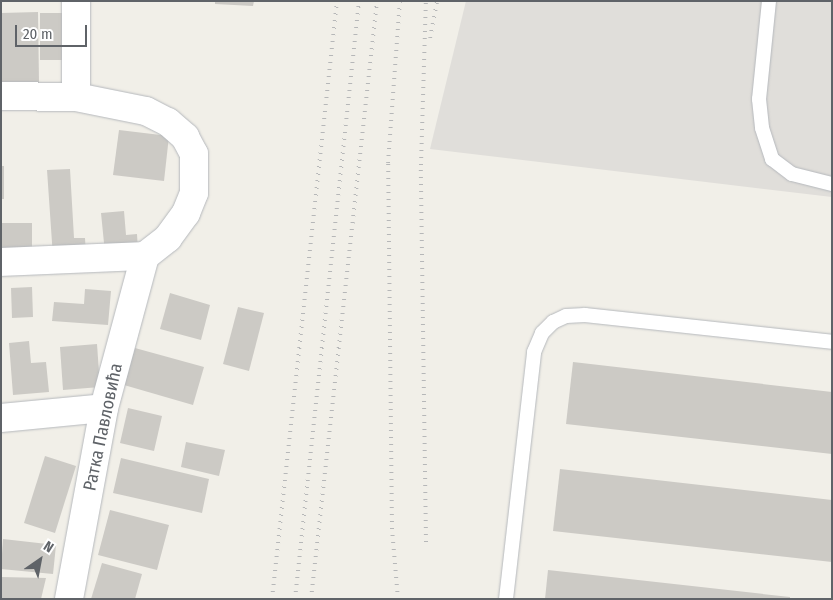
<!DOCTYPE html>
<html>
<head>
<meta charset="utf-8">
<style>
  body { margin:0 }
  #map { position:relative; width:833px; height:600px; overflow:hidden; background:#f1efe8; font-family:"Fira Sans Condensed",sans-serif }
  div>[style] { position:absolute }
  .industrial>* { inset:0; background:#e0deda }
  .building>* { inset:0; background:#cccac5 }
  .roads { filter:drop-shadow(0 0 1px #b5b8bc) drop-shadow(0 0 1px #b5b8bc) }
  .service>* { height:14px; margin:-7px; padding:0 7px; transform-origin:7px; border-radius:7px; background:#fff }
  .minor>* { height:28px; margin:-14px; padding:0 14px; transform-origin:14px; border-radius:14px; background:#fff }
  .rail>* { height:4px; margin-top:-2px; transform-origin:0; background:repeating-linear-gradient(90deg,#b6b7b8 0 1px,transparent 0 7px) }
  span { translate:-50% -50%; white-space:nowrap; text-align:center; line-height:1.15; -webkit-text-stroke:4.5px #fff; paint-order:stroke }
  .street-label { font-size:18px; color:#5f6368 }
  .frame { position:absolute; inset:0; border:2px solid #5f6368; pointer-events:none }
  .north { position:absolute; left:15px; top:535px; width:50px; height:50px; -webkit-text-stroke:4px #fff; paint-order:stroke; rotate:33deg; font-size:14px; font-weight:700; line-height:20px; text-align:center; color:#5f6368 }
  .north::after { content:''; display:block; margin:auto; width:18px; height:22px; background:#5f6368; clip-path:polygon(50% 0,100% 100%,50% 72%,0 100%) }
  .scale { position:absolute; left:15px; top:25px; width:72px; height:22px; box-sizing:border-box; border:2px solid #5f6368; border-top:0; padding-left:6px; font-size:15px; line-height:18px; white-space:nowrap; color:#5f6368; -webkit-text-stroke:4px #fff; paint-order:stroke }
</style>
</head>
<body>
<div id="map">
  <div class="industrial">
    <i style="clip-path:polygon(466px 1px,832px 1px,832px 197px,430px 149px)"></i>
  </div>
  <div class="building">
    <i style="clip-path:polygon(215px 1px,254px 1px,253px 6px,215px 4px)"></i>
    <i style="clip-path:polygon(38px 12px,39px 83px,1px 84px,1px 13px)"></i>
    <i style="clip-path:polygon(40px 13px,71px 13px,71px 60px,40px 60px)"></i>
    <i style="clip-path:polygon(119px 130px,169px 136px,164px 181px,113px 175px)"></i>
    <i style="clip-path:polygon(1px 166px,4px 166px,4px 199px,1px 199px)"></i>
    <i style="clip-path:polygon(70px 169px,74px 238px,85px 238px,86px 255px,53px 257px,47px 170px)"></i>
    <i style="clip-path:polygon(124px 211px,126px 235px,137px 234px,138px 251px,105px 253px,101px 213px)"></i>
    <i style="clip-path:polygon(1px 223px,32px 223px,32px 255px,1px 255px)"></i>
    <i style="clip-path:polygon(32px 287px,33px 317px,12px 318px,11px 288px)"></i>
    <i style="clip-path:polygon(85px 289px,111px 291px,108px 325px,52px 321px,54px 302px,84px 304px)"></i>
    <i style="clip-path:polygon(170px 293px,210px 305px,201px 340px,160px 329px)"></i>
    <i style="clip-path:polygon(238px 307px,264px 313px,249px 371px,223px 364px)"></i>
    <i style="clip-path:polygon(29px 341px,31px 363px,46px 362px,49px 392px,13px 395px,9px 343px)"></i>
    <i style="clip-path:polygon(97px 344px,100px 387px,63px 390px,60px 347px)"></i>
    <i style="clip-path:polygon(135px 348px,204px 367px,193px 405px,124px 385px)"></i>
    <i style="clip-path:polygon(573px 362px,832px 392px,832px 454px,566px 424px)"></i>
    <i style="clip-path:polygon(128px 408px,162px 416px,154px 451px,120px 443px)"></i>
    <i style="clip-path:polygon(186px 442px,225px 450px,219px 476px,181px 467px)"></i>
    <i style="clip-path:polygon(45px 456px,76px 466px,55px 533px,24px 523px)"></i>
    <i style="clip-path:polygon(121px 458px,209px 479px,202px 513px,113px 493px)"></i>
    <i style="clip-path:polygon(560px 469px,832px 500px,832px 562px,553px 531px)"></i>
    <i style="clip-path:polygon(110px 510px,169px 525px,157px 570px,98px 555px)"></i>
    <i style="clip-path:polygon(3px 539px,56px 545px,53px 574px,1px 569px)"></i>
    <i style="clip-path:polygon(102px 563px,142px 574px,135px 599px,91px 599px)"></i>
    <i style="clip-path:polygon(548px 570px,790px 597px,790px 599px,545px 599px)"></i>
    <i style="clip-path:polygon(1px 577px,46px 578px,41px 599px,1px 599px)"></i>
  </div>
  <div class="roads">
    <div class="service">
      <i style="left:769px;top:1px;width:99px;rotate:95.8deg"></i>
      <i style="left:759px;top:99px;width:29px;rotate:84deg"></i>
      <i style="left:762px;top:128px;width:33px;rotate:72deg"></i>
      <i style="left:772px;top:159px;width:25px;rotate:37deg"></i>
      <i style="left:792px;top:174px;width:41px;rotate:14deg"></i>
      <i style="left:506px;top:599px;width:249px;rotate:-83.5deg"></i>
      <i style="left:534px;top:352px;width:21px;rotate:-67deg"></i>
      <i style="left:542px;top:333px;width:16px;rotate:-45deg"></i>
      <i style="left:553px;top:322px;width:14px;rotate:-25deg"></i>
      <i style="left:566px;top:316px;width:19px;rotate:-3deg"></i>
      <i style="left:585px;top:315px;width:248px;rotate:6.2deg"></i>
    </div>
    <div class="minor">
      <i style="left:76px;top:1px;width:96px;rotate:90deg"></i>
      <i style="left:76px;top:97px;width:71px;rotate:11.3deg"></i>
      <i style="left:146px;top:111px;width:25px;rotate:27deg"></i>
      <i style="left:168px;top:122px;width:23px;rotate:41deg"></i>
      <i style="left:185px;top:137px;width:19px;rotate:62deg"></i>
      <i style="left:194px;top:154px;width:39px;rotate:90deg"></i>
      <i style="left:194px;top:193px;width:22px;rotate:112deg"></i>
      <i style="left:186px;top:213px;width:31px;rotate:126deg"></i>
      <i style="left:168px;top:238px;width:29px;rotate:142deg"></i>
      <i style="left:1px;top:96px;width:75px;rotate:0.8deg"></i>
      <i style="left:1px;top:262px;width:144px;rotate:-2.4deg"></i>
      <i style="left:1px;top:418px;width:103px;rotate:-5.5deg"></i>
      <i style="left:69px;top:599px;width:194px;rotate:-79.6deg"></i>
      <i style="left:104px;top:408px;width:157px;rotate:-74.9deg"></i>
    </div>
  </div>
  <div class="rail">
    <i style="left:430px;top:38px;width:38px;rotate:-79deg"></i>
    <i style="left:426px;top:542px;width:377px;rotate:-90.8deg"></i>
    <i style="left:421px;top:165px;width:164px;rotate:-88.3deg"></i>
    <i style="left:272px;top:599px;width:602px;rotate:-83.8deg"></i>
    <i style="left:295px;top:599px;width:601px;rotate:-83.89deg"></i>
    <i style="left:311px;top:599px;width:602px;rotate:-83.7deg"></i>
    <i style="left:398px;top:599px;width:70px;rotate:-94.9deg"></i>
    <i style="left:392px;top:529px;width:366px;rotate:-90.6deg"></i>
    <i style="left:388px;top:163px;width:162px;rotate:-85.8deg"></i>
  </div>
  <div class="street-label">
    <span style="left:103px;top:427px;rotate:-78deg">Ратка Павловића</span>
  </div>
  <div class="frame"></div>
  <div class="north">N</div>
  <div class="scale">20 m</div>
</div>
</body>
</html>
